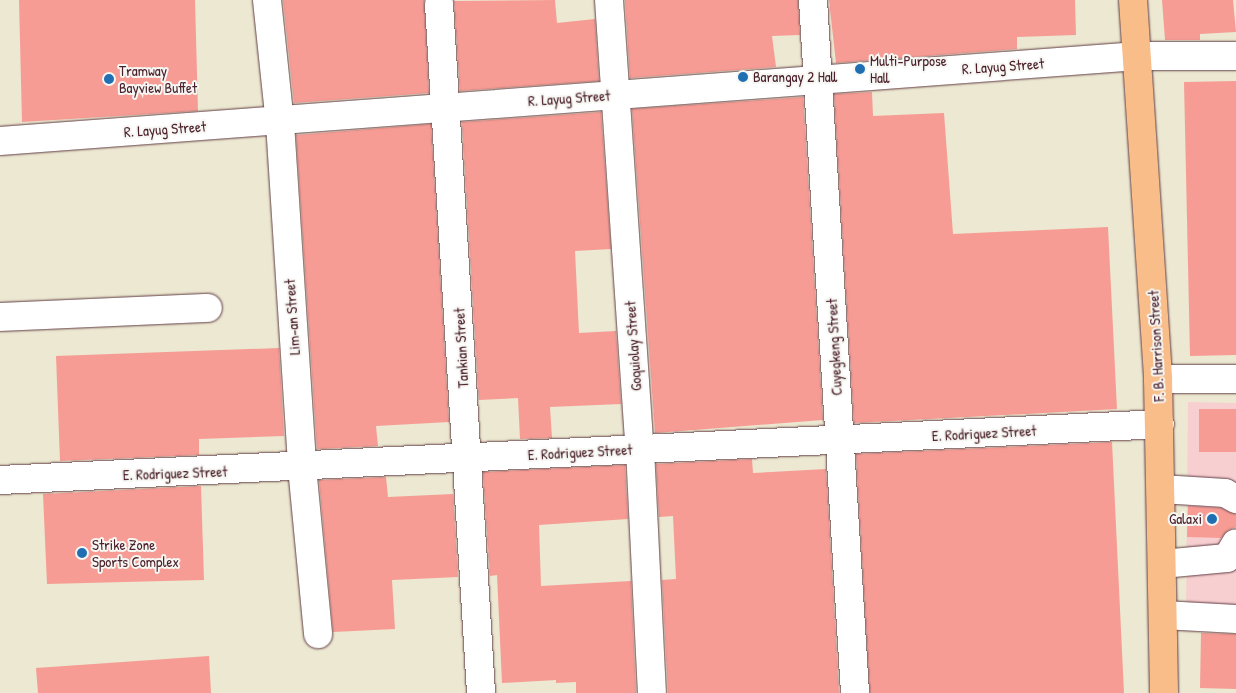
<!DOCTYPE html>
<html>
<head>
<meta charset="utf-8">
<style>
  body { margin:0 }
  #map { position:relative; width:1236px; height:693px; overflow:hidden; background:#ece8d1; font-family:"Patrick Hand",sans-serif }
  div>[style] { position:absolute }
  .built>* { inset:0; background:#f7cfd1 }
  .building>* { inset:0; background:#f69c95 }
  .roads { filter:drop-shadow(0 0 1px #623d44) drop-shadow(0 0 1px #623d44) }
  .minor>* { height:28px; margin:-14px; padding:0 14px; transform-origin:14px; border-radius:14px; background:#fff }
  .major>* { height:28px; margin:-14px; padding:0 14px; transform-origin:14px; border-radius:14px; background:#f8bd89 }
  .dots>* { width:14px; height:14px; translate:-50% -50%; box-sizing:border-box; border:2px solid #f6f6f2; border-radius:50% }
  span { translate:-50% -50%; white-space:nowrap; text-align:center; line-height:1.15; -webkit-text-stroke:4px #f6f6f2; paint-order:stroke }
  .poi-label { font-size:15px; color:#4a1f2b }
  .left { translate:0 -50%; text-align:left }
  .right { translate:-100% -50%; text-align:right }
  .street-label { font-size:15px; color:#4a1f2b }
</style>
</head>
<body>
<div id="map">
  <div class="built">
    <i style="clip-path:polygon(1188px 402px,1236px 403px,1236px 613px,1186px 613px)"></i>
  </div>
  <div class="building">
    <i style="clip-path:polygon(19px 0,195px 0,198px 111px,22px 122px)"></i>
    <i style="clip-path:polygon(283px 0,424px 0,429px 93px,294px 103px)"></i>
    <i style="clip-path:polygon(555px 0,557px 23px,595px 19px,599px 81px,460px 91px,454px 1px)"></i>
    <i style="clip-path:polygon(625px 0,798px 0,800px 35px,772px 36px,776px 67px,630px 78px)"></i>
    <i style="clip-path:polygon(829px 0,1075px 0,1076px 35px,1017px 37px,1017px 49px,836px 63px)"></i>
    <i style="clip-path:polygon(1162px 0,1233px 0,1236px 32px,1200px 34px,1200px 40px,1165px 40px)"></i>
    <i style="clip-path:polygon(1236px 81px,1236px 355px,1190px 356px,1184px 82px)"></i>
    <i style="clip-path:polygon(872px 92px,873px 116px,944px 113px,953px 234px,1108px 227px,1117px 409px,854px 423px,834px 94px)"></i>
    <i style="clip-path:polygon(803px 97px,823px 420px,655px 433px,632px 109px)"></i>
    <i style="clip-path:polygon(601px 112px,611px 249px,575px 251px,579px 333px,616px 331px,621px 404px,550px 407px,552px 438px,520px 439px,518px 398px,479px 400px,462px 122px)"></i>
    <i style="clip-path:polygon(431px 124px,449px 422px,376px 426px,378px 446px,317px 449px,296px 135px)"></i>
    <i style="clip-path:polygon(279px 348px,284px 436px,199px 439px,199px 455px,60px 461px,56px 356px)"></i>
    <i style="clip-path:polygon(1199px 409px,1236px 409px,1236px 452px,1199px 452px)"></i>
    <i style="clip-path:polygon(1112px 442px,1124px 693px,870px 693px,856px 454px)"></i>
    <i style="clip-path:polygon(752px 459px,753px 473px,826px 469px,839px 693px,668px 693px,662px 580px,676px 579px,673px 516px,659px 517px,656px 464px)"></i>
    <i style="clip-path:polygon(625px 465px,628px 519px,539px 525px,541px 586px,631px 581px,636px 693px,576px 693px,576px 682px,556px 683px,556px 680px,502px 683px,497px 575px,490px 576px,483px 472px)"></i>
    <i style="clip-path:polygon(386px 477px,388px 497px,453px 494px,458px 577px,392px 580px,395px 629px,333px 632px,319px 480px)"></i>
    <i style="clip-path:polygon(201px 486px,204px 580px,47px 584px,43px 494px)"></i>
    <i style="clip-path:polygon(1188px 506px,1221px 508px,1236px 515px,1236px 527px,1228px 530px,1221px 538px,1187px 537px)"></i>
    <i style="clip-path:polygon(1201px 633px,1236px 634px,1236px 689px,1200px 688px)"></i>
    <i style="clip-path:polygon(209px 656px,211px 693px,38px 693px,36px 668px)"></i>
  </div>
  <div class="roads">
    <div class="minor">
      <i style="left:267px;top:0;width:124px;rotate:84deg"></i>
      <i style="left:280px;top:123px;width:345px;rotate:86.3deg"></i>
      <i style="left:302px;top:467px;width:168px;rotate:84.5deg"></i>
      <i style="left:609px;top:0;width:450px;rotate:86.1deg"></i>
      <i style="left:640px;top:449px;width:244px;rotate:87.2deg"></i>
      <i style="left:813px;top:0;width:694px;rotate:86.53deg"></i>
      <i style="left:439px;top:4px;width:690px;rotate:86.51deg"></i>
      <i style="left:0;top:141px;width:1141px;rotate:-4.27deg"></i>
      <i style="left:1138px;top:56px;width:98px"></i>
      <i style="left:0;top:317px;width:208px;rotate:-2.5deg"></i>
      <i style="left:1158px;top:379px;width:78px"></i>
      <i style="left:0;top:480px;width:1161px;rotate:-2.76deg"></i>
      <i style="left:1161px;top:489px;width:64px;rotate:3.6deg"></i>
      <i style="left:1225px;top:493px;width:13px;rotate:29deg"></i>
      <i style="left:1162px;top:564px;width:65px;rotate:-5.3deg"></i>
      <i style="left:1227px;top:558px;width:17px;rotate:-59deg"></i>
      <i style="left:1163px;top:615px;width:73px;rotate:3.1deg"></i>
    </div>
    <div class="major">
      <i style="left:1133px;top:0;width:380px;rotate:86.2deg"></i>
      <i style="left:1158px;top:379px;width:314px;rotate:88.9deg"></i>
    </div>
  </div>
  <div class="dots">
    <i style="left:860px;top:69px;background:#1f6fb2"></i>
    <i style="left:743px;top:77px;background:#1f6fb2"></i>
    <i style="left:109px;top:79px;background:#1f6fb2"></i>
    <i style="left:1212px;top:519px;background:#1f6fb2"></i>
    <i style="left:82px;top:553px;background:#1f6fb2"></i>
  </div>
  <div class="poi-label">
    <span class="left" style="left:870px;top:69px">Multi-Purpose<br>Hall</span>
    <span class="left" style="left:119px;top:79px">Tramway<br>Bayview Buffet</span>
    <span class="left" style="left:753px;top:77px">Barangay 2 Hall</span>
    <span class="right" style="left:1202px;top:519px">Galaxi</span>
    <span class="left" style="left:92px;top:553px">Strike Zone<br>Sports Complex</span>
  </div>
  <div class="street-label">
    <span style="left:1003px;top:66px;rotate:-4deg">R. Layug Street</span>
    <span style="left:569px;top:98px;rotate:-4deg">R. Layug Street</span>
    <span style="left:165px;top:129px;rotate:-4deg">R. Layug Street</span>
    <span style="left:292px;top:317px;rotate:-94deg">Lim-an Street</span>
    <span style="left:633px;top:346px;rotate:-94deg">Goquiolay Street</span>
    <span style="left:1156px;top:346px;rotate:-93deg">F. B. Harrison Street</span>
    <span style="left:834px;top:347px;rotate:-93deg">Cuyegkeng Street</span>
    <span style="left:461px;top:348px;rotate:-93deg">Tankian Street</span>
    <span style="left:984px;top:433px;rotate:-3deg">E. Rodriguez Street</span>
    <span style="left:580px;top:452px;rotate:-3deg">E. Rodriguez Street</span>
    <span style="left:175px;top:473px;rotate:-2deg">E. Rodriguez Street</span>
  </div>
</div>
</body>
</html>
